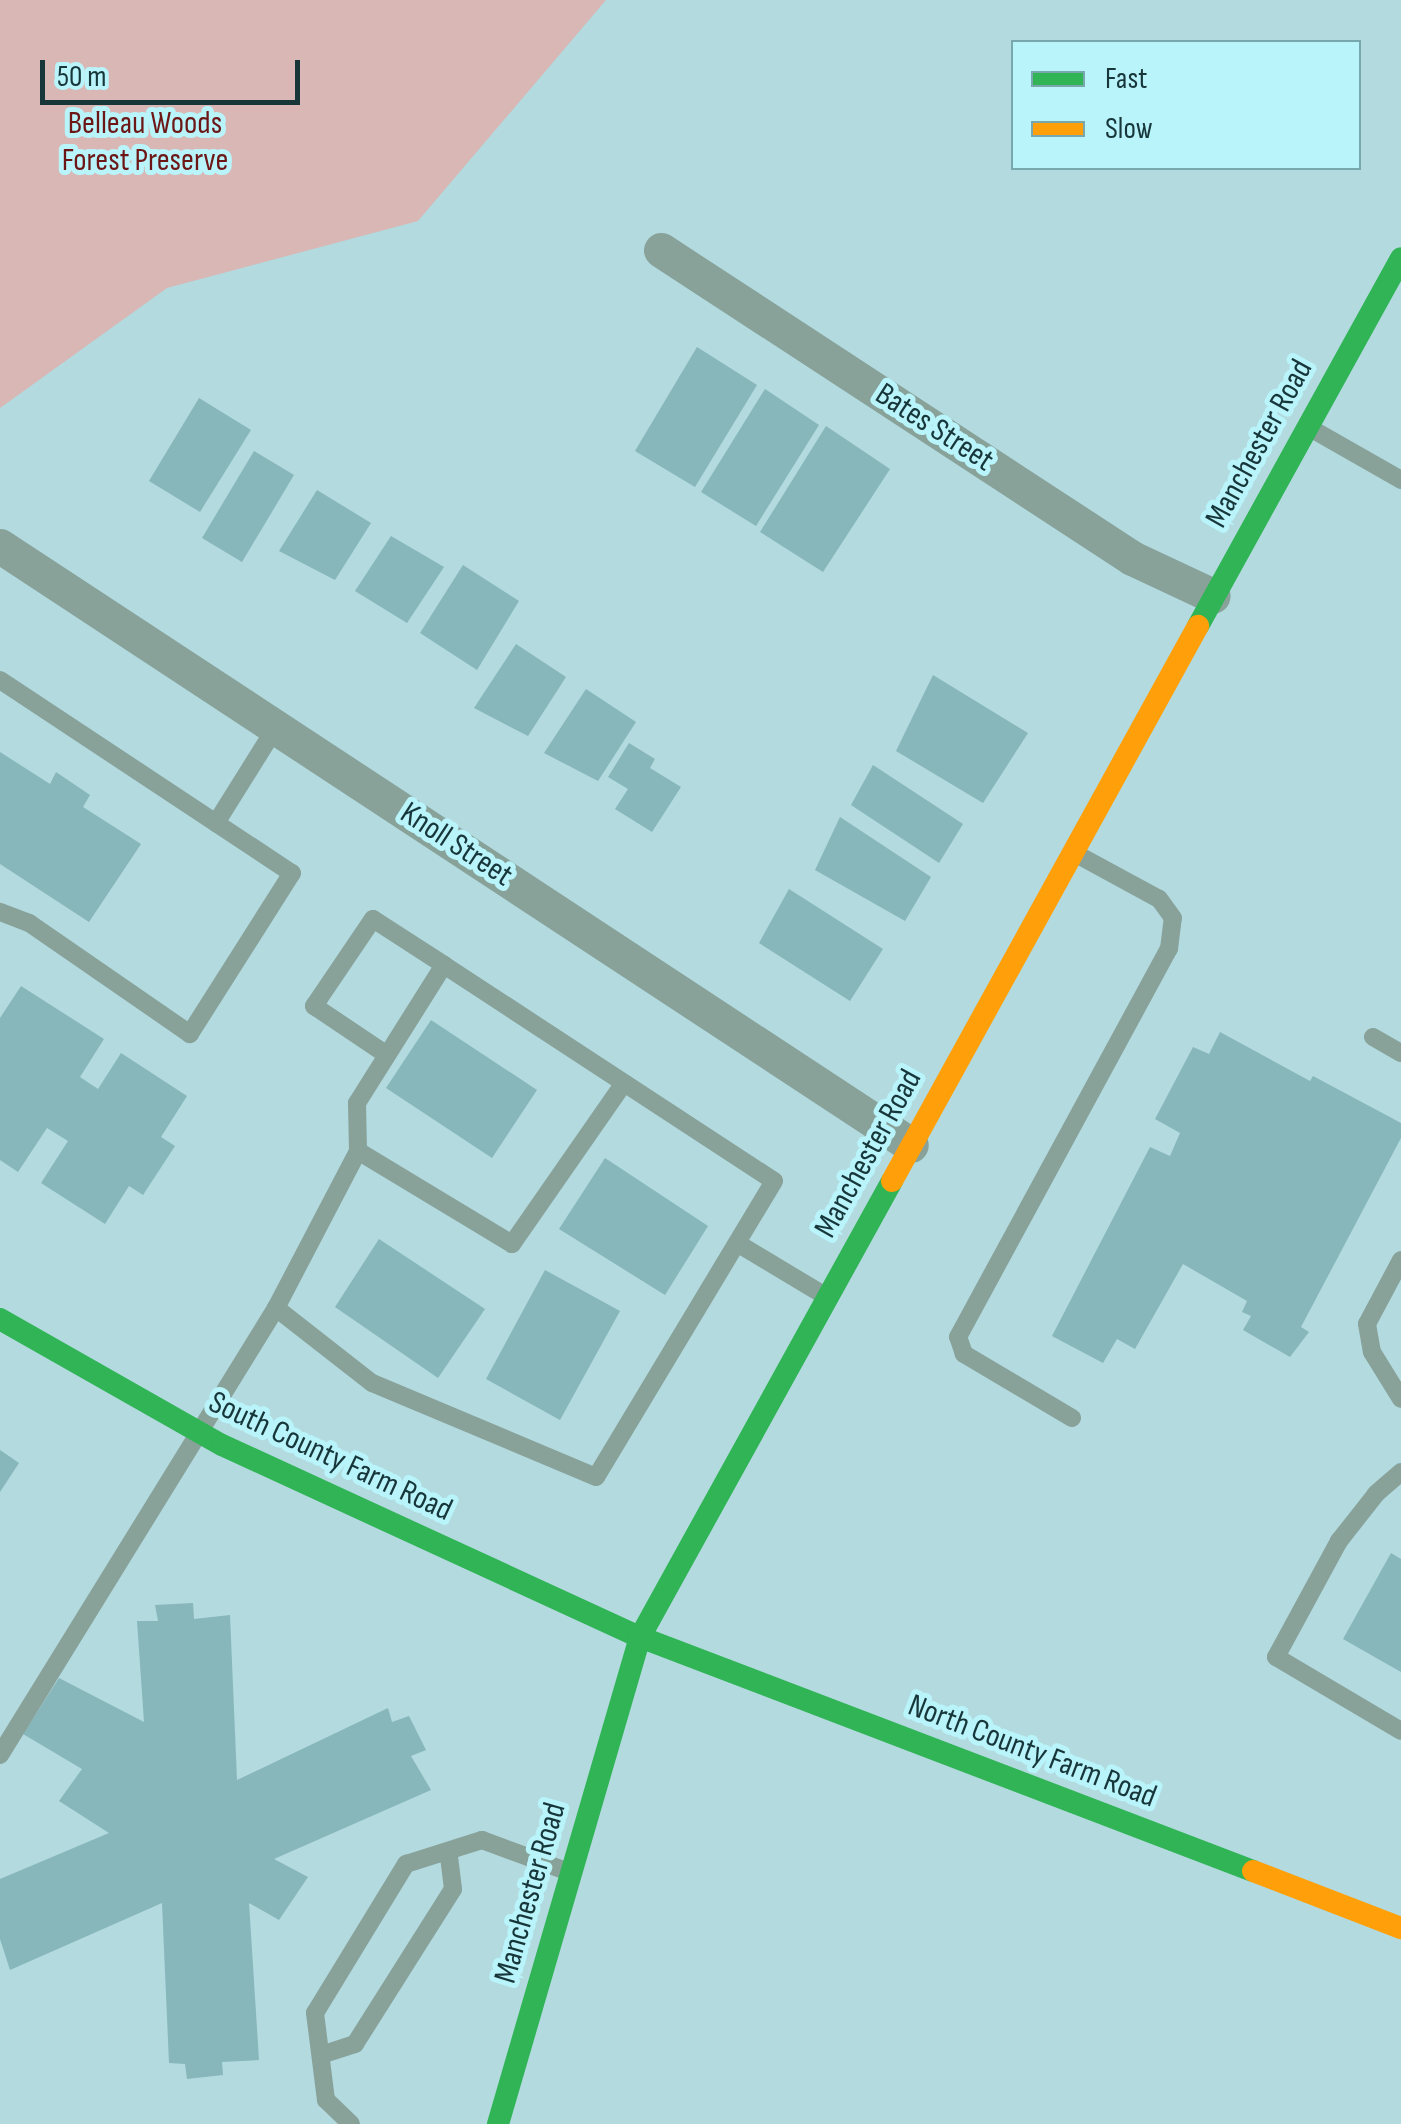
<!DOCTYPE html>
<html>
<head>
<meta charset="utf-8">
<style>
  body { margin:0 }
  #map { position:relative; width:1401px; height:2124px; overflow:hidden; background:#b2dadf; font-family:"Sofia Sans Condensed",sans-serif }
  div>[style] { position:absolute }
  .green>* { inset:0; background:#d8b7b5 }
  .building>* { inset:0; background:#87b6bb }
  .lane>* { height:18px; margin:-9px; padding:0 9px; transform-origin:9px; border-radius:9px; background:#88a29a }
  .street>* { height:35px; margin:-17.5px; padding:0 17.5px; transform-origin:17.5px; border-radius:17.5px; background:#88a29a }
  .fast>* { height:22px; margin:-11px; padding:0 11px; transform-origin:11px; border-radius:11px; background:#30b455 }
  .slow>* { height:22px; margin:-11px; padding:0 11px; transform-origin:11px; border-radius:11px; background:#ff9f0a }
  span { translate:-50% -50%; white-space:nowrap; text-align:center; line-height:1.15; -webkit-text-stroke:10px #b9f4fb; paint-order:stroke }
  .park-label { font-size:32px; color:#6d1616 }
  .street-label { font-size:32px; color:#17363a }
  .legend { position:absolute; left:1011px; top:40px; width:350px; height:130px; box-sizing:border-box; background:#b9f4fb; border:2px solid #78a8ae; margin:0; padding:12px 18px; list-style:none; font-size:30px; color:#17363a }
  .legend li { display:flex; align-items:center; gap:20px; height:50px }
  .legend b { width:50px; border:2px solid #78a8ae }
  .scale { position:absolute; left:40px; top:60px; width:260px; height:45px; box-sizing:border-box; border:5px solid #17363a; border-top:0; padding-left:12px; font-size:30px; line-height:35px; white-space:nowrap; color:#17363a; -webkit-text-stroke:8px #b9f4fb; paint-order:stroke }
</style>
</head>
<body>
<div id="map">
  <div class="green">
    <i style="clip-path:polygon(0 0,606px 0,418px 221px,167px 288px,0 408px)"></i>
  </div>
  <div class="building">
    <i style="clip-path:polygon(697px 347px,757px 385px,695px 487px,635px 451px)"></i>
    <i style="clip-path:polygon(765px 389px,819px 425px,756px 526px,701px 492px)"></i>
    <i style="clip-path:polygon(199px 398px,251px 430px,200px 512px,149px 481px)"></i>
    <i style="clip-path:polygon(826px 426px,890px 469px,823px 572px,760px 532px)"></i>
    <i style="clip-path:polygon(254px 451px,294px 475px,242px 562px,202px 538px)"></i>
    <i style="clip-path:polygon(317px 490px,371px 523px,335px 580px,279px 551px)"></i>
    <i style="clip-path:polygon(391px 536px,444px 567px,407px 623px,355px 591px)"></i>
    <i style="clip-path:polygon(463px 565px,519px 601px,477px 670px,420px 633px)"></i>
    <i style="clip-path:polygon(516px 644px,566px 677px,528px 736px,474px 708px)"></i>
    <i style="clip-path:polygon(933px 675px,1028px 733px,983px 803px,896px 751px)"></i>
    <i style="clip-path:polygon(586px 689px,636px 722px,598px 781px,544px 753px)"></i>
    <i style="clip-path:polygon(629px 743px,655px 759px,650px 768px,681px 787px,652px 832px,615px 809px,628px 789px,608px 777px)"></i>
    <i style="clip-path:polygon(0 752px,50px 784px,56px 772px,90px 795px,83px 807px,141px 844px,89px 922px,0 864px)"></i>
    <i style="clip-path:polygon(873px 765px,963px 824px,939px 863px,851px 805px)"></i>
    <i style="clip-path:polygon(840px 817px,931px 877px,905px 921px,815px 870px)"></i>
    <i style="clip-path:polygon(789px 889px,883px 949px,850px 1001px,759px 943px)"></i>
    <i style="clip-path:polygon(21px 986px,104px 1039px,80px 1077px,98px 1089px,121px 1053px,187px 1096px,161px 1137px,175px 1146px,143px 1195px,129px 1186px,105px 1224px,41px 1183px,68px 1141px,47px 1128px,18px 1172px,0 1160px,0 1018px)"></i>
    <i style="clip-path:polygon(431px 1020px,537px 1090px,492px 1158px,386px 1088px)"></i>
    <i style="clip-path:polygon(1220px 1032px,1310px 1081px,1313px 1076px,1401px 1123px,1401px 1138px,1301px 1327px,1309px 1332px,1290px 1357px,1243px 1330px,1251px 1316px,1242px 1312px,1247px 1301px,1183px 1264px,1135px 1349px,1117px 1339px,1103px 1363px,1052px 1336px,1150px 1147px,1170px 1156px,1180px 1133px,1155px 1119px,1193px 1047px,1209px 1054px)"></i>
    <i style="clip-path:polygon(605px 1158px,708px 1226px,665px 1295px,559px 1229px)"></i>
    <i style="clip-path:polygon(379px 1239px,485px 1309px,438px 1378px,335px 1307px)"></i>
    <i style="clip-path:polygon(545px 1270px,620px 1311px,560px 1420px,486px 1379px)"></i>
    <i style="clip-path:polygon(0 1450px,19px 1463px,0 1492px)"></i>
    <i style="clip-path:polygon(1391px 1553px,1401px 1559px,1401px 1672px,1343px 1639px)"></i>
    <i style="clip-path:polygon(193px 1603px,194px 1619px,230px 1615px,237px 1780px,388px 1708px,392px 1722px,409px 1716px,426px 1750px,411px 1756px,431px 1790px,274px 1859px,308px 1877px,279px 1920px,249px 1903px,259px 2060px,222px 2062px,223px 2075px,187px 2079px,185px 2064px,169px 2063px,162px 1903px,10px 1970px,0 1939px,0 1879px,109px 1833px,59px 1801px,82px 1769px,23px 1734px,59px 1678px,144px 1722px,137px 1621px,158px 1621px,155px 1605px)"></i>
  </div>
  <div class="lane">
    <i style="left:1310px;top:428px;width:105px;rotate:29.7deg"></i>
    <i style="left:0;top:680px;width:350px;rotate:33.5deg"></i>
    <i style="left:292px;top:873px;width:191px;rotate:122.4deg"></i>
    <i style="left:190px;top:1034px;width:196px;rotate:-145.4deg"></i>
    <i style="left:29px;top:923px;width:31px;rotate:-159deg"></i>
    <i style="left:216px;top:823px;width:113px;rotate:-58deg"></i>
    <i style="left:1373px;top:1037px;width:32px;rotate:30deg"></i>
    <i style="left:387px;top:1055px;width:88px;rotate:-146.1deg"></i>
    <i style="left:314px;top:1006px;width:105px;rotate:-55.9deg"></i>
    <i style="left:373px;top:919px;width:85px;rotate:32.9deg"></i>
    <i style="left:358px;top:1151px;width:180px;rotate:31.1deg"></i>
    <i style="left:512px;top:1244px;width:196px;rotate:-55.2deg"></i>
    <i style="left:737px;top:1243px;width:105px;rotate:31deg"></i>
    <i style="left:1401px;top:1260px;width:72px;rotate:118deg"></i>
    <i style="left:1367px;top:1324px;width:28px;rotate:80deg"></i>
    <i style="left:1372px;top:1352px;width:55px;rotate:58.3deg"></i>
    <i style="left:1072px;top:1418px;width:126px;rotate:-149.3deg"></i>
    <i style="left:964px;top:1354px;width:18px;rotate:-109deg"></i>
    <i style="left:958px;top:1337px;width:442px;rotate:-61.5deg"></i>
    <i style="left:1169px;top:949px;width:31px;rotate:-83deg"></i>
    <i style="left:1173px;top:918px;width:24px;rotate:-126deg"></i>
    <i style="left:1159px;top:899px;width:94px;rotate:-151.5deg"></i>
    <i style="left:1401px;top:1472px;width:33px;rotate:139deg"></i>
    <i style="left:1376px;top:1494px;width:60px;rotate:128.2deg"></i>
    <i style="left:1339px;top:1541px;width:132px;rotate:118.5deg"></i>
    <i style="left:1276px;top:1657px;width:145px;rotate:30.6deg"></i>
    <i style="left:0;top:1755px;width:525px;rotate:-58.31deg"></i>
    <i style="left:276px;top:1308px;width:177px;rotate:-62.4deg"></i>
    <i style="left:358px;top:1151px;width:48px;rotate:-91.2deg"></i>
    <i style="left:357px;top:1103px;width:163px;rotate:-57.8deg"></i>
    <i style="left:444px;top:965px;width:394px;rotate:33.2deg"></i>
    <i style="left:774px;top:1181px;width:345px;rotate:121deg"></i>
    <i style="left:596px;top:1477px;width:243px;rotate:-157.2deg"></i>
    <i style="left:372px;top:1383px;width:122px;rotate:-142deg"></i>
    <i style="left:321px;top:2055px;width:36px;rotate:-18deg"></i>
    <i style="left:355px;top:2044px;width:183px;rotate:-57.7deg"></i>
    <i style="left:453px;top:1889px;width:38px;rotate:-97deg"></i>
    <i style="left:351px;top:2124px;width:35px;rotate:-136deg"></i>
    <i style="left:326px;top:2100px;width:88px;rotate:-97.2deg"></i>
    <i style="left:315px;top:2013px;width:175px;rotate:-58.6deg"></i>
    <i style="left:406px;top:1864px;width:80px;rotate:-17.5deg"></i>
    <i style="left:482px;top:1840px;width:93px;rotate:20.2deg"></i>
  </div>
  <div class="street">
    <i style="left:661px;top:250px;width:563px;rotate:33.18deg"></i>
    <i style="left:1132px;top:558px;width:89px;rotate:25.1deg"></i>
    <i style="left:0;top:546px;width:1090px;rotate:33.33deg"></i>
  </div>
  <div class="fast">
    <i style="left:1198px;top:626px;width:420px;rotate:-61.1deg"></i>
    <i style="left:0;top:1319px;width:255px;rotate:29.6deg"></i>
    <i style="left:222px;top:1445px;width:460px;rotate:24.7deg"></i>
    <i style="left:640px;top:1637px;width:656px;rotate:20.89deg"></i>
    <i style="left:498px;top:2124px;width:507px;rotate:-73.74deg"></i>
    <i style="left:640px;top:1637px;width:521px;rotate:-61.07deg"></i>
  </div>
  <div class="slow">
    <i style="left:892px;top:1181px;width:634px;rotate:-61.13deg"></i>
    <i style="left:1253px;top:1871px;width:159px;rotate:21.1deg"></i>
  </div>
  <div class="park-label">
    <span style="left:145px;top:143px">Belleau Woods<br>Forest Preserve</span>
  </div>
  <div class="street-label">
    <span style="left:934px;top:428px;rotate:33deg">Bates Street</span>
    <span style="left:1260px;top:444px;rotate:-61deg">Manchester Road</span>
    <span style="left:456px;top:845px;rotate:33deg">Knoll Street</span>
    <span style="left:869px;top:1154px;rotate:-61deg">Manchester Road</span>
    <span style="left:330px;top:1457px;rotate:25deg">South County Farm Road</span>
    <span style="left:1032px;top:1752px;rotate:21deg">North County Farm Road</span>
    <span style="left:531px;top:1893px;rotate:-74deg">Manchester Road</span>
  </div>
  <ul class="legend">
  <li><b style="height:12px;background:#30b455"></b>Fast</li>
  <li><b style="height:12px;background:#ff9f0a"></b>Slow</li>
  </ul>
  <div class="scale">50 m</div>
</div>
</body>
</html>
